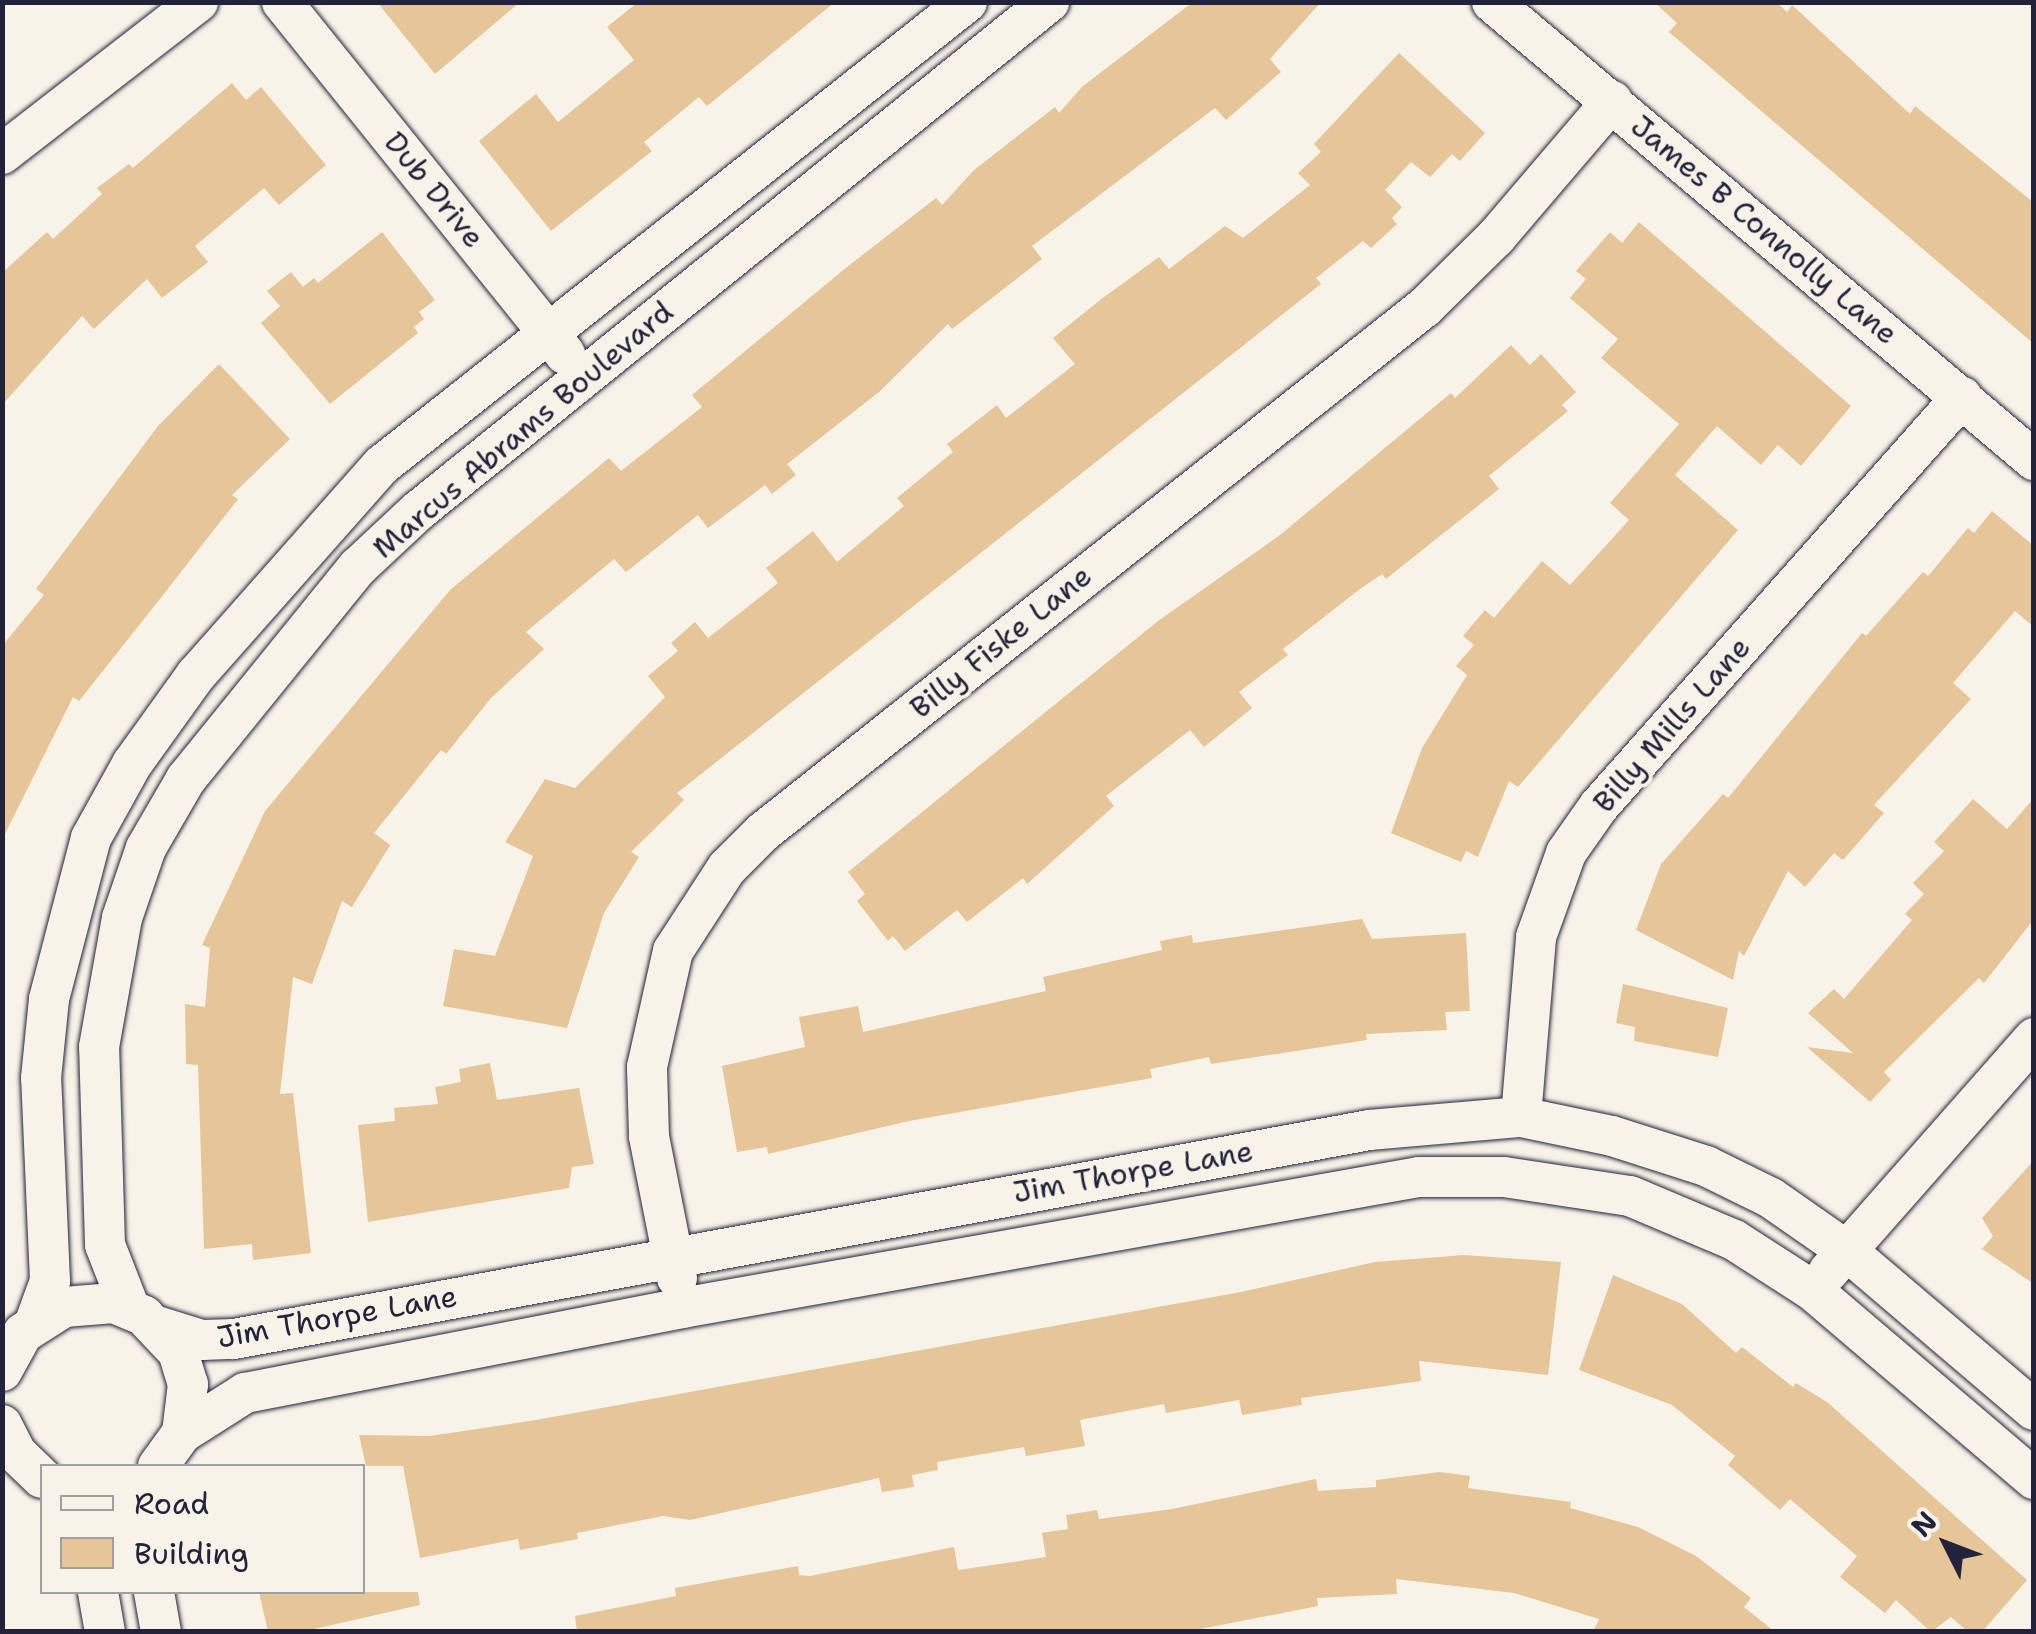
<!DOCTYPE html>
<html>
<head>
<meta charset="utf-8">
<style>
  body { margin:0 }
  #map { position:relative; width:2036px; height:1634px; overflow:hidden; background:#f7f3e8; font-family:"Shantell Sans",sans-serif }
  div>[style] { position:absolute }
  .building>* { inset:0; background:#e6c699 }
  .roads { filter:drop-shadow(0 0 2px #22223b) drop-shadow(0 0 2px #22223b) }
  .street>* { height:40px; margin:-20px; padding:0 20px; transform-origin:20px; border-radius:20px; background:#f7f3e8 }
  span { translate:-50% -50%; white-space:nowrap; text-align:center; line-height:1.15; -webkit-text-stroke:8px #f7f3e8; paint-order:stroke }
  .street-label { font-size:30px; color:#22223b }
  .frame { position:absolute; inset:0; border:5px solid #22223b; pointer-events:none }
  .legend { position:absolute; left:40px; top:1464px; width:325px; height:130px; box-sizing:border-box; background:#f7f3e8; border:2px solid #a29fa3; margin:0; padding:12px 18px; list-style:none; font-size:30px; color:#22223b }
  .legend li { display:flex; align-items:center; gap:20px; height:50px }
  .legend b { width:50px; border:2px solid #a29fa3 }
  .north { position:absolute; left:1896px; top:1494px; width:100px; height:100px; -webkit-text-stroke:8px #f7f3e8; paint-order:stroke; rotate:312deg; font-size:28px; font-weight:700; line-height:40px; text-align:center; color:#22223b }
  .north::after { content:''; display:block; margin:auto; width:35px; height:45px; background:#22223b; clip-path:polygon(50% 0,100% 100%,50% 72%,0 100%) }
</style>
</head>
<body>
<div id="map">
  <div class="building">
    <i style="clip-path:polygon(377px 2px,520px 2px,435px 74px)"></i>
    <i style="clip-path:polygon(638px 2px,835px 2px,707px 106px,699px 97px,644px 142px,652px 151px,551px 231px,479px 141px,536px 94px,558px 122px,634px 60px,607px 27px)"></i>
    <i style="clip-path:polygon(1193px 2px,1321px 2px,1270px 59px,1281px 72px,1226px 120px,1215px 108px,1032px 246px,1042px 259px,952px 329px,948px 324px,879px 392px,787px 464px,796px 475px,772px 494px,765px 485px,708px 528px,698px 515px,626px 572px,614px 559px,526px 632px,544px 649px,491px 698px,446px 754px,441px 750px,374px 833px,390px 845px,352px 907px,342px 901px,312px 984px,293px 977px,280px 1094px,293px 1093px,311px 1253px,253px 1260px,252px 1244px,204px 1249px,198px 1065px,186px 1064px,185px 1004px,205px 1007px,210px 948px,202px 945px,265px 811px,450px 590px,609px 458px,621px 471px,702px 407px,692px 395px,847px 267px,936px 198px,942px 205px,974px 170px,1055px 107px,1059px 113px,1083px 86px)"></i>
    <i style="clip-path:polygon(1654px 2px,1776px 2px,1787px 12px,1792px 5px,1910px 114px,1915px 106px,2034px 203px,2034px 344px,1669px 32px,1677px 23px)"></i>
    <i style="clip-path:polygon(1399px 53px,1485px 133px,1460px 161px,1452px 154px,1430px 177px,1411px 162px,1385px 190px,1402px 207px,1392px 218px,1397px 224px,1371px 248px,1363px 241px,1316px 278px,1321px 284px,677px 793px,684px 800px,631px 852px,639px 857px,604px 913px,567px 1028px,443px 1006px,454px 949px,495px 956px,533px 856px,505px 842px,545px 779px,575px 788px,665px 697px,648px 676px,678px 651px,671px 643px,695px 622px,708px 638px,778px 583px,766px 568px,813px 531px,837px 562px,904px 506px,897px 498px,953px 452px,947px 444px,997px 405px,1006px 418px,1075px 364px,1053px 338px,1100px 300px,1159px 257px,1169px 269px,1225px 226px,1243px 238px,1310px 185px,1298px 173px,1321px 152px,1314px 144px)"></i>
    <i style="clip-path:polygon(232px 83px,246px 100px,261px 87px,326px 165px,279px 205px,264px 188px,195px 246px,208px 262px,162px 298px,147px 279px,94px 329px,82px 316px,2px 405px,2px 273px,47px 232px,53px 239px,102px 194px,97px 188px,129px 164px,133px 168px)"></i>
    <i style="clip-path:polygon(1639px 222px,1851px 406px,1801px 466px,1778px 445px,1761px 465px,1717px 426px,1675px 475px,1738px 530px,1518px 787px,1509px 781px,1478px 857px,1466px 851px,1461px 862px,1391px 833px,1422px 748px,1467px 675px,1456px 666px,1474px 645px,1463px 636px,1485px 610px,1494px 618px,1542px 561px,1570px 585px,1629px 520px,1610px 503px,1679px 424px,1601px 358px,1618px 339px,1570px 298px,1586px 279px,1576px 271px,1610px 232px,1622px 243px)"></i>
    <i style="clip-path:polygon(382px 232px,435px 300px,419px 312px,424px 319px,414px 327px,418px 333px,330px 404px,261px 323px,280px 306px,267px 291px,291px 272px,303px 287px,314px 278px,318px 283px)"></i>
    <i style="clip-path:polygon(1511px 345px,1530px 365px,1541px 354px,1576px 392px,1562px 405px,1568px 411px,1489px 476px,1499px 489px,1386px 579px,1382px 574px,1360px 589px,1283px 649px,1288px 655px,1239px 692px,1252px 708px,1204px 747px,1190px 730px,1106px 796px,1114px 806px,1027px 884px,1023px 878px,967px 922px,957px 910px,905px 951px,893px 936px,888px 941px,857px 901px,865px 894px,848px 872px,1158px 621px,1280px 535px,1451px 393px,1455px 398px)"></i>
    <i style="clip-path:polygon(219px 364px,290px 439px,232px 495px,238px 499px,156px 604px,79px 701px,73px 697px,2px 840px,2px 646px,44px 595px,36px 589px,158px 426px)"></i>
    <i style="clip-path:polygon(1992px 511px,2034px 546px,2034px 627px,2015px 611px,1953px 683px,1971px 699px,1874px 805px,1884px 813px,1843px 860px,1834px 853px,1805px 887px,1788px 871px,1744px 956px,1739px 951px,1733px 980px,1636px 930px,1661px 864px,1723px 794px,1728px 798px,1862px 633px,1866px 636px,1923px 572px,1928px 576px,1968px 528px,1974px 533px)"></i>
    <i style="clip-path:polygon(2034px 798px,2034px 919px,1984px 983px,1979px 978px,1884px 1072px,1891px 1080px,1870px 1102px,1807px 1047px,1853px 1053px,1808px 1013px,1834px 989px,1844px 999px,1912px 920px,1905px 914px,1924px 894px,1913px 883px,1944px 851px,1934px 842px,1973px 799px,2007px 829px)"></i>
    <i style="clip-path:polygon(1362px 919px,1372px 939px,1466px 933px,1470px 1011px,1445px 1012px,1447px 1030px,1366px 1034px,1367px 1040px,1211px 1064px,1209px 1057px,1150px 1069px,1152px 1078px,909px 1121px,768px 1154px,767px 1147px,737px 1152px,722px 1066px,805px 1047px,799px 1017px,858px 1006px,863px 1032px,1046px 991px,1043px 977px,1162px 950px,1160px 941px,1192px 935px,1193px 943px)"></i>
    <i style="clip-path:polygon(1623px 984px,1728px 1008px,1718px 1057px,1634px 1041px,1635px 1027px,1616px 1023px)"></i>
    <i style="clip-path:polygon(490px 1063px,497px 1100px,579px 1088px,594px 1164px,572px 1167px,569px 1188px,368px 1222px,358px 1125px,395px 1121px,394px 1108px,438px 1104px,435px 1087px,461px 1082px,459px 1069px)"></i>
    <i style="clip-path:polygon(2034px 1160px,2034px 1284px,1982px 1249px,1993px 1236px,1982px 1218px)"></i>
    <i style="clip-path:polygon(1464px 1255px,1561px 1262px,1548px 1375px,1419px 1361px,1421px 1381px,1301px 1398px,1302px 1405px,1242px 1415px,1239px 1400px,1166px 1413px,1164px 1404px,1080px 1420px,1085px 1446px,1026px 1456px,1024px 1447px,937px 1462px,938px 1470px,912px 1475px,914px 1487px,882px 1492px,879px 1478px,690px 1520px,663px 1516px,577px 1533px,578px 1539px,520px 1550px,518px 1539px,420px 1558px,403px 1466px,366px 1466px,359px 1435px,430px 1436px,536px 1420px,1241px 1292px,1375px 1262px)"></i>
    <i style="clip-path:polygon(1613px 1275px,1682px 1304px,1736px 1353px,1742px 1347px,1793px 1387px,1796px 1383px,1827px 1402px,2027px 1580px,1982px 1632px,1968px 1632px,1951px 1617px,1931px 1632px,1896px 1600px,1885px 1613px,1840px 1577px,1857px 1556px,1790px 1499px,1780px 1510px,1728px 1465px,1735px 1456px,1672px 1405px,1579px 1370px)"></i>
    <i style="clip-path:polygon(1440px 1472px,1470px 1476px,1468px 1488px,1571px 1502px,1570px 1508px,1638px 1527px,1696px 1556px,1751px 1598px,1744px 1607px,1775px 1632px,1593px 1632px,1599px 1619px,1514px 1593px,1396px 1579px,1397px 1594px,1317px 1598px,1318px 1606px,1185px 1632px,577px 1632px,575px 1616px,676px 1596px,675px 1588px,798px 1566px,799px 1575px,810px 1576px,954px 1547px,958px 1570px,1046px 1557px,1042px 1533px,1068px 1529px,1066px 1515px,1097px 1510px,1099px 1519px,1172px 1509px,1316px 1479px,1318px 1491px,1376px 1487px,1376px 1480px)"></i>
    <i style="clip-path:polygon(259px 1592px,418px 1592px,420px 1605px,301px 1632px,268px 1632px)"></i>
  </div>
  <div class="roads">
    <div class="street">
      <i style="left:282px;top:2px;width:452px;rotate:51.2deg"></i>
      <i style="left:1492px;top:2px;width:710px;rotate:40.2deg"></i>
      <i style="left:2px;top:154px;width:248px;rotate:-37.8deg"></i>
      <i style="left:1521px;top:1117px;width:181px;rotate:-85.2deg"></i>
      <i style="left:1536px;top:937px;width:89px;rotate:-70.3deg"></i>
      <i style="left:1566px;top:853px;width:57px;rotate:-54.9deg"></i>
      <i style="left:1599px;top:806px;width:547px;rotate:-48.41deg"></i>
      <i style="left:1828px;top:1272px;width:312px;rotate:-48.6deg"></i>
      <i style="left:677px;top:1278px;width:145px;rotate:-101.2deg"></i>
      <i style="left:649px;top:1136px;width:69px;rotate:-91.7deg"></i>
      <i style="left:647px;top:1067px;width:119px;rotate:-77.4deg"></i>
      <i style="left:673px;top:951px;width:99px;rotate:-57deg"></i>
      <i style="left:727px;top:868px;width:51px;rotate:-45deg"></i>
      <i style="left:763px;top:832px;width:845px;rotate:-38.42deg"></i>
      <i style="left:1425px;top:307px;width:100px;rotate:-44.6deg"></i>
      <i style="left:1496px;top:237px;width:179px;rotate:-49.5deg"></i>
      <i style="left:130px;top:1309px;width:69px;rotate:-111.3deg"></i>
      <i style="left:105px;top:1245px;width:198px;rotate:-91.7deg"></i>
      <i style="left:99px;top:1047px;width:131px;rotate:-79.9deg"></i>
      <i style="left:122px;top:918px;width:74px;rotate:-71.1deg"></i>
      <i style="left:146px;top:848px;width:80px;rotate:-59.9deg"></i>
      <i style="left:186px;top:779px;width:272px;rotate:-51deg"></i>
      <i style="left:357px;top:568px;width:83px;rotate:-43.1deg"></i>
      <i style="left:418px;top:511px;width:811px;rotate:-38.89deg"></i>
      <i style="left:35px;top:1322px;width:44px;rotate:-69.9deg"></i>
      <i style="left:50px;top:1281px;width:203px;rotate:-92.5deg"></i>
      <i style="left:41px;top:1078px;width:79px;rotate:-84.2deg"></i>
      <i style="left:49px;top:999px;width:166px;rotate:-75.4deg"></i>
      <i style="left:91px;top:838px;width:85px;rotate:-61deg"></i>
      <i style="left:132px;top:764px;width:110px;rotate:-54.3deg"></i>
      <i style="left:196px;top:675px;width:281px;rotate:-48.5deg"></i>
      <i style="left:382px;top:465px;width:746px;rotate:-38.36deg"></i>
      <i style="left:157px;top:1326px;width:47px;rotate:17.3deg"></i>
      <i style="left:202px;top:1340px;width:32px;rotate:-2deg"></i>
      <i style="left:234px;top:1339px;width:1154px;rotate:-10.43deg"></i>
      <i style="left:1369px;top:1130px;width:153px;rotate:-4.9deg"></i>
      <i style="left:1521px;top:1117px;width:93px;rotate:11.8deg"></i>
      <i style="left:1612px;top:1136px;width:99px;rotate:17.7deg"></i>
      <i style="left:1706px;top:1166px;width:72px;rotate:26.2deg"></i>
      <i style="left:1771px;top:1198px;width:93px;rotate:34.9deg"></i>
      <i style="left:1847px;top:1251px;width:245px;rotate:40.4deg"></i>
      <i style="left:2px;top:1371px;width:43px;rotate:-61.1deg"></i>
      <i style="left:23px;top:1333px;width:49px;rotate:-32.4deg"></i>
      <i style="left:64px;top:1307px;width:50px;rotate:-4.6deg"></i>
      <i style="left:114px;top:1303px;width:33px;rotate:23deg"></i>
      <i style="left:144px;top:1316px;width:50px;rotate:46.6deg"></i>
      <i style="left:178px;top:1352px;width:34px;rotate:73deg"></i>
      <i style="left:188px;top:1384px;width:49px;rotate:97deg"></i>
      <i style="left:182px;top:1433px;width:41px;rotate:126deg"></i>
      <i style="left:2px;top:1425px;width:31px;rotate:63deg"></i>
      <i style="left:16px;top:1453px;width:36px;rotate:44deg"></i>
      <i style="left:182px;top:1433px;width:75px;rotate:-32.4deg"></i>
      <i style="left:245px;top:1393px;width:445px;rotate:-11deg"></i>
      <i style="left:682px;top:1308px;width:749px;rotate:-10.08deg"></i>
      <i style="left:1419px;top:1177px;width:85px"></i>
      <i style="left:1504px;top:1177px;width:127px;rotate:8.6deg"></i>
      <i style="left:1630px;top:1196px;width:113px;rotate:22.9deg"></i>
      <i style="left:1734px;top:1240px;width:93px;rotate:32.7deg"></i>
      <i style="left:1812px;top:1290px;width:292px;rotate:40.4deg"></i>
      <i style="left:98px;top:1592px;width:41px;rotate:80.1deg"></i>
      <i style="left:154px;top:1592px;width:41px;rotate:80.1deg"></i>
    </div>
  </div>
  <div class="street-label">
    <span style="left:434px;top:190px;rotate:51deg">Dub Drive</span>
    <span style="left:1764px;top:230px;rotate:40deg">James B Connolly Lane</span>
    <span style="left:523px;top:430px;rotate:-40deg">Marcus Abrams Boulevard</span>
    <span style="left:1001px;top:642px;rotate:-39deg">Billy Fiske Lane</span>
    <span style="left:1672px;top:725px;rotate:-49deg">Billy Mills Lane</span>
    <span style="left:1133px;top:1172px;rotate:-10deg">Jim Thorpe Lane</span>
    <span style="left:337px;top:1317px;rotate:-10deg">Jim Thorpe Lane</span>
  </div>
  <div class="frame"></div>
  <ul class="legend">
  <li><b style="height:12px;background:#f7f3e8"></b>Road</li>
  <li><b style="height:28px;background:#e6c699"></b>Building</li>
  </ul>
  <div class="north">N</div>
</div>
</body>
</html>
